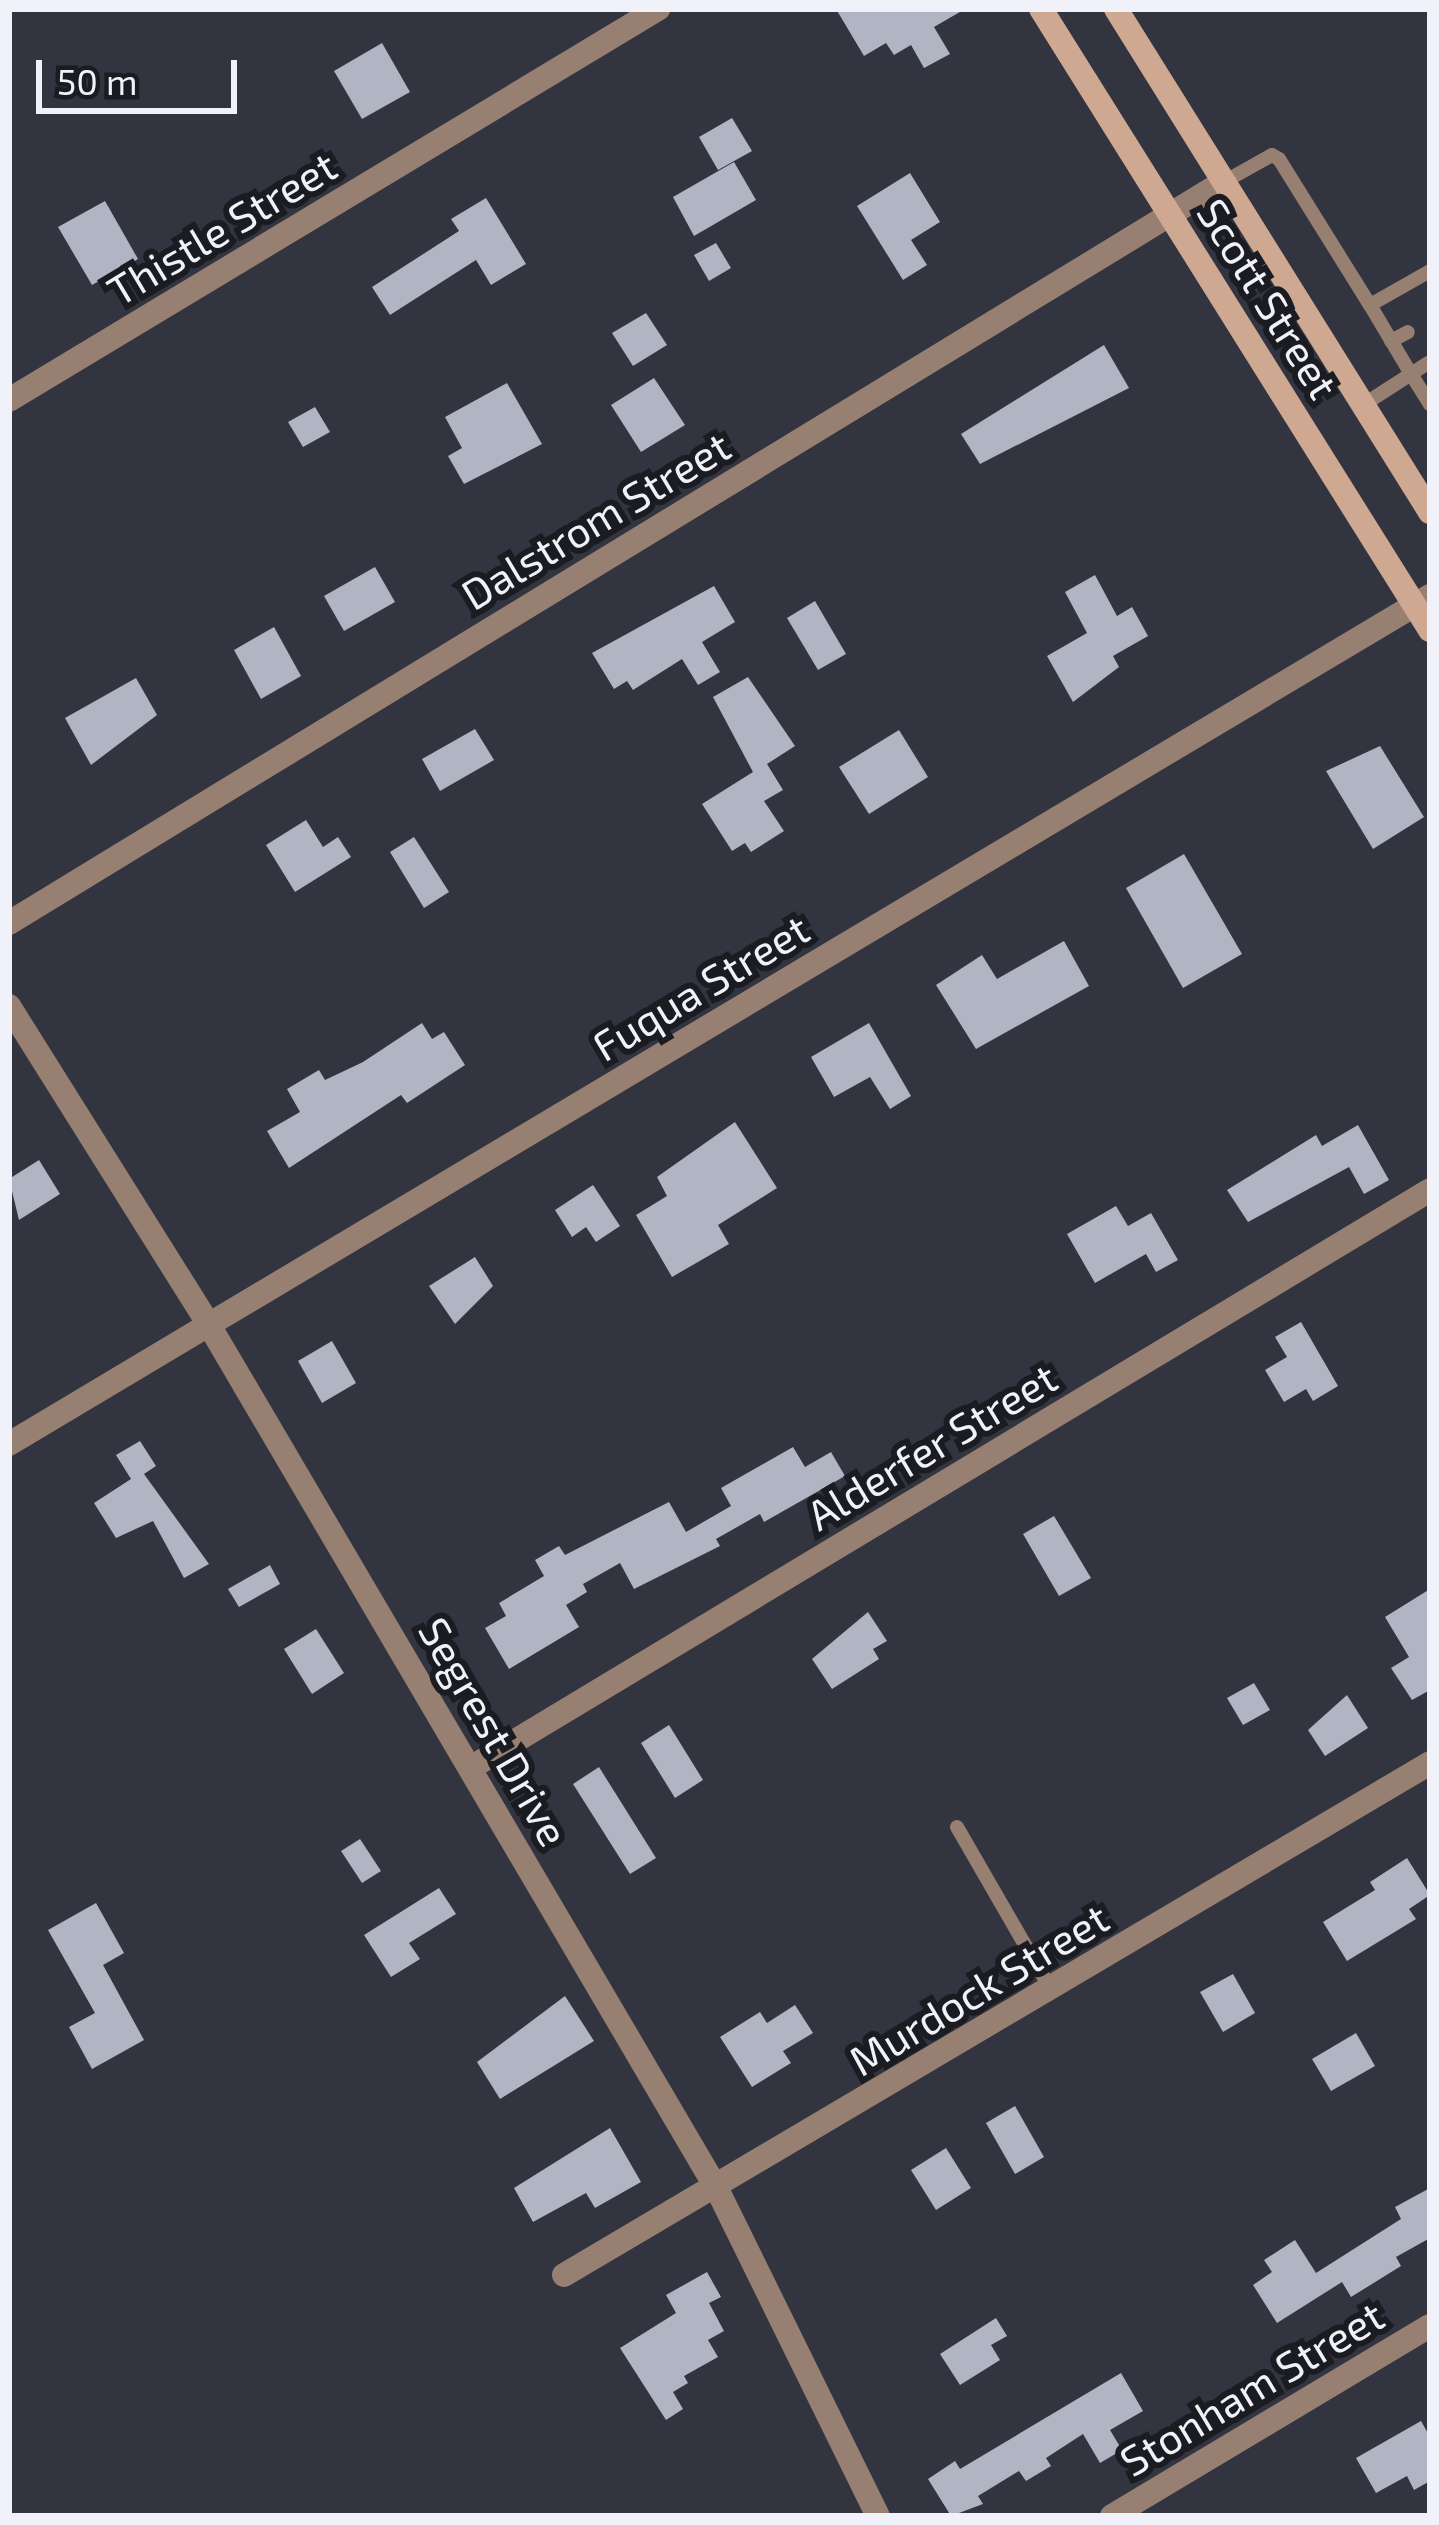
<!DOCTYPE html>
<html>
<head>
<meta charset="utf-8">
<style>
  body { margin:0 }
  #map { position:relative; width:1439px; height:2525px; overflow:hidden; background:#323440; font-family:"Exo 2",sans-serif }
  div>[style] { position:absolute }
  .building>* { inset:0; background:#b1b4c2 }
  .lane>* { height:14px; margin:-7px; padding:0 7px; transform-origin:7px; border-radius:7px; background:#977f71 }
  .street>* { height:24px; margin:-12px; padding:0 12px; transform-origin:12px; border-radius:12px; background:#977f71 }
  .secondary>* { height:24px; margin:-12px; padding:0 12px; transform-origin:12px; border-radius:12px; background:#cfa892 }
  span { translate:-50% -50%; white-space:nowrap; text-align:center; line-height:1.15; -webkit-text-stroke:12px #1b1c21; paint-order:stroke }
  .street-label { font-size:42px; color:#f0f1f9 }
  .frame { position:absolute; inset:0; border:12px solid #f0f1f9; pointer-events:none }
  .scale { position:absolute; left:36px; top:60px; width:201px; height:54px; box-sizing:border-box; border:6px solid #f0f1f9; border-top:0; padding-left:15px; font-size:36px; line-height:42px; white-space:nowrap; color:#f0f1f9; -webkit-text-stroke:9px #1b1c21; paint-order:stroke }
</style>
</head>
<body>
<div id="map">
  <div class="building">
    <i style="clip-path:polygon(836px 9px,965px 9px,934px 27px,950px 54px,924px 68px,911px 45px,894px 55px,886px 43px,864px 56px)"></i>
    <i style="clip-path:polygon(382px 43px,410px 92px,362px 119px,334px 71px)"></i>
    <i style="clip-path:polygon(732px 118px,752px 151px,718px 170px,699px 137px)"></i>
    <i style="clip-path:polygon(734px 162px,756px 200px,694px 236px,673px 197px)"></i>
    <i style="clip-path:polygon(910px 173px,940px 222px,911px 240px,927px 265px,903px 280px,857px 206px)"></i>
    <i style="clip-path:polygon(486px 198px,526px 264px,491px 285px,476px 260px,390px 315px,372px 287px,459px 231px,451px 219px)"></i>
    <i style="clip-path:polygon(105px 201px,138px 259px,92px 285px,58px 227px)"></i>
    <i style="clip-path:polygon(716px 243px,731px 268px,709px 281px,694px 255px)"></i>
    <i style="clip-path:polygon(646px 313px,667px 345px,633px 366px,612px 333px)"></i>
    <i style="clip-path:polygon(1104px 345px,1129px 388px,980px 464px,961px 434px)"></i>
    <i style="clip-path:polygon(654px 378px,685px 425px,641px 452px,611px 405px)"></i>
    <i style="clip-path:polygon(507px 383px,542px 444px,464px 484px,448px 456px,462px 448px,445px 417px)"></i>
    <i style="clip-path:polygon(315px 407px,330px 432px,303px 447px,288px 422px)"></i>
    <i style="clip-path:polygon(375px 567px,395px 602px,344px 631px,324px 596px)"></i>
    <i style="clip-path:polygon(1095px 575px,1117px 616px,1132px 607px,1148px 636px,1113px 656px,1119px 667px,1073px 702px,1047px 656px,1087px 633px,1065px 592px)"></i>
    <i style="clip-path:polygon(714px 586px,735px 622px,702px 642px,720px 672px,698px 685px,682px 659px,633px 690px,627px 681px,614px 689px,592px 653px)"></i>
    <i style="clip-path:polygon(815px 601px,846px 654px,818px 670px,787px 618px)"></i>
    <i style="clip-path:polygon(274px 627px,301px 676px,261px 699px,234px 650px)"></i>
    <i style="clip-path:polygon(748px 677px,795px 746px,767px 764px,783px 790px,764px 801px,784px 831px,751px 852px,745px 843px,732px 851px,702px 804px,753px 772px,713px 697px)"></i>
    <i style="clip-path:polygon(136px 678px,157px 715px,91px 765px,65px 718px)"></i>
    <i style="clip-path:polygon(475px 729px,494px 760px,440px 791px,422px 759px)"></i>
    <i style="clip-path:polygon(899px 730px,928px 777px,869px 814px,839px 767px)"></i>
    <i style="clip-path:polygon(1380px 746px,1424px 817px,1373px 849px,1326px 771px)"></i>
    <i style="clip-path:polygon(306px 820px,323px 847px,338px 837px,351px 857px,295px 892px,266px 845px)"></i>
    <i style="clip-path:polygon(414px 837px,449px 892px,424px 908px,390px 852px)"></i>
    <i style="clip-path:polygon(1184px 854px,1242px 954px,1183px 988px,1126px 888px)"></i>
    <i style="clip-path:polygon(1064px 941px,1089px 986px,976px 1049px,936px 985px,982px 955px,997px 979px)"></i>
    <i style="clip-path:polygon(422px 1023px,432px 1039px,444px 1032px,465px 1065px,407px 1103px,401px 1095px,289px 1168px,267px 1131px,300px 1112px,287px 1089px,319px 1070px,325px 1080px,363px 1062px)"></i>
    <i style="clip-path:polygon(869px 1023px,911px 1096px,890px 1109px,870px 1077px,834px 1097px,811px 1057px)"></i>
    <i style="clip-path:polygon(735px 1122px,777px 1188px,718px 1225px,729px 1244px,672px 1277px,636px 1215px,667px 1196px,657px 1177px)"></i>
    <i style="clip-path:polygon(1358px 1125px,1389px 1180px,1364px 1194px,1349px 1167px,1248px 1222px,1227px 1190px,1316px 1135px,1322px 1146px)"></i>
    <i style="clip-path:polygon(39px 1160px,60px 1194px,19px 1220px,9px 1179px)"></i>
    <i style="clip-path:polygon(593px 1185px,620px 1226px,596px 1242px,586px 1227px,572px 1237px,555px 1210px)"></i>
    <i style="clip-path:polygon(1116px 1206px,1128px 1226px,1151px 1213px,1178px 1260px,1156px 1272px,1146px 1254px,1095px 1283px,1067px 1234px)"></i>
    <i style="clip-path:polygon(475px 1257px,493px 1286px,455px 1324px,429px 1286px)"></i>
    <i style="clip-path:polygon(1301px 1322px,1338px 1386px,1313px 1401px,1306px 1389px,1284px 1402px,1265px 1370px,1287px 1357px,1275px 1337px)"></i>
    <i style="clip-path:polygon(332px 1341px,356px 1383px,322px 1403px,298px 1361px)"></i>
    <i style="clip-path:polygon(140px 1441px,156px 1466px,144px 1474px,209px 1564px,184px 1578px,153px 1521px,116px 1538px,94px 1503px,131px 1479px,116px 1455px)"></i>
    <i style="clip-path:polygon(793px 1447px,805px 1467px,831px 1452px,845px 1476px,764px 1522px,760px 1514px,716px 1539px,720px 1546px,634px 1589px,620px 1563px,583px 1584px,587px 1592px,566px 1605px,579px 1627px,509px 1669px,485px 1628px,506px 1616px,499px 1603px,544px 1576px,535px 1560px,559px 1546px,565px 1555px,669px 1502px,686px 1532px,731px 1506px,721px 1488px)"></i>
    <i style="clip-path:polygon(1054px 1516px,1091px 1578px,1059px 1596px,1023px 1534px)"></i>
    <i style="clip-path:polygon(270px 1565px,280px 1584px,239px 1607px,228px 1589px)"></i>
    <i style="clip-path:polygon(1430px 1589px,1430px 1690px,1412px 1700px,1391px 1668px,1409px 1657px,1385px 1617px)"></i>
    <i style="clip-path:polygon(868px 1612px,887px 1641px,873px 1649px,879px 1659px,832px 1689px,812px 1659px)"></i>
    <i style="clip-path:polygon(316px 1629px,344px 1673px,312px 1694px,284px 1649px)"></i>
    <i style="clip-path:polygon(1254px 1683px,1270px 1710px,1243px 1725px,1227px 1698px)"></i>
    <i style="clip-path:polygon(1347px 1695px,1368px 1728px,1325px 1756px,1308px 1730px)"></i>
    <i style="clip-path:polygon(669px 1725px,703px 1780px,675px 1798px,641px 1743px)"></i>
    <i style="clip-path:polygon(599px 1767px,656px 1858px,630px 1874px,573px 1784px)"></i>
    <i style="clip-path:polygon(360px 1839px,381px 1871px,362px 1883px,341px 1851px)"></i>
    <i style="clip-path:polygon(1407px 1858px,1430px 1895px,1409px 1909px,1416px 1919px,1347px 1961px,1323px 1922px,1375px 1890px,1370px 1882px)"></i>
    <i style="clip-path:polygon(439px 1888px,456px 1914px,409px 1943px,420px 1959px,391px 1977px,364px 1935px)"></i>
    <i style="clip-path:polygon(96px 1903px,124px 1953px,103px 1965px,144px 2040px,92px 2069px,69px 2027px,95px 2013px,48px 1930px)"></i>
    <i style="clip-path:polygon(1233px 1974px,1255px 2013px,1223px 2032px,1200px 1992px)"></i>
    <i style="clip-path:polygon(565px 1996px,594px 2041px,500px 2099px,477px 2062px)"></i>
    <i style="clip-path:polygon(795px 2005px,813px 2033px,783px 2051px,791px 2063px,752px 2087px,720px 2037px,760px 2012px,767px 2023px)"></i>
    <i style="clip-path:polygon(1356px 2033px,1375px 2066px,1331px 2091px,1312px 2059px)"></i>
    <i style="clip-path:polygon(1015px 2106px,1044px 2157px,1015px 2174px,986px 2123px)"></i>
    <i style="clip-path:polygon(610px 2128px,641px 2182px,595px 2208px,586px 2193px,533px 2222px,514px 2188px)"></i>
    <i style="clip-path:polygon(946px 2148px,971px 2188px,936px 2210px,911px 2170px)"></i>
    <i style="clip-path:polygon(1430px 2188px,1430px 2238px,1396px 2257px,1401px 2266px,1351px 2297px,1342px 2282px,1277px 2323px,1253px 2285px,1272px 2272px,1264px 2260px,1295px 2240px,1316px 2273px,1401px 2219px,1395px 2207px)"></i>
    <i style="clip-path:polygon(707px 2272px,721px 2297px,709px 2303px,724px 2331px,708px 2340px,718px 2357px,684px 2376px,688px 2383px,673px 2392px,683px 2409px,666px 2420px,620px 2348px,676px 2313px,666px 2295px)"></i>
    <i style="clip-path:polygon(996px 2318px,1007px 2336px,991px 2345px,1000px 2360px,960px 2385px,940px 2354px)"></i>
    <i style="clip-path:polygon(1121px 2373px,1143px 2411px,1110px 2430px,1122px 2450px,1100px 2463px,1083px 2434px,1046px 2458px,1051px 2466px,1026px 2481px,1019px 2471px,978px 2496px,983px 2504px,951px 2516px,928px 2479px,955px 2461px,960px 2469px)"></i>
    <i style="clip-path:polygon(1421px 2421px,1430px 2437px,1430px 2481px,1414px 2490px,1407px 2476px,1376px 2493px,1356px 2458px)"></i>
  </div>
  <div class="lane">
    <i style="left:1222px;top:183px;width:57px;rotate:-29.2deg"></i>
    <i style="left:1272px;top:155px;width:8px;rotate:30deg"></i>
    <i style="left:1279px;top:159px;width:172px;rotate:58.1deg"></i>
    <i style="left:1391px;top:341px;width:19px;rotate:-28deg"></i>
    <i style="left:1428px;top:363px;width:20px;rotate:147deg"></i>
    <i style="left:1411px;top:374px;width:80px;rotate:-120.7deg"></i>
    <i style="left:1370px;top:305px;width:69px;rotate:-29.5deg"></i>
    <i style="left:1363px;top:405px;width:57px;rotate:-32.9deg"></i>
    <i style="left:1411px;top:374px;width:36px;rotate:58deg"></i>
    <i style="left:957px;top:1827px;width:188px;rotate:60deg"></i>
  </div>
  <div class="street">
    <i style="left:9px;top:400px;width:758px;rotate:-31.07deg"></i>
    <i style="left:9px;top:923px;width:1421px;rotate:-31.39deg"></i>
    <i style="left:9px;top:1006px;width:377px;rotate:57.9deg"></i>
    <i style="left:209px;top:1325px;width:1002px;rotate:59.55deg"></i>
    <i style="left:717px;top:2189px;width:364px;rotate:63.8deg"></i>
    <i style="left:9px;top:1444px;width:1655px;rotate:-30.83deg"></i>
    <i style="left:472px;top:1767px;width:1118px;rotate:-31.06deg"></i>
    <i style="left:564px;top:2275px;width:1006px;rotate:-30.59deg"></i>
    <i style="left:1112px;top:2516px;width:370px;rotate:-30.9deg"></i>
  </div>
  <div class="secondary">
    <i style="left:1041px;top:9px;width:733px;rotate:57.94deg"></i>
    <i style="left:1116px;top:9px;width:593px;rotate:58.03deg"></i>
  </div>
  <div class="street-label">
    <span style="left:221px;top:227px;rotate:-31deg">Thistle Street</span>
    <span style="left:1269px;top:298px;rotate:58deg">Scott Street</span>
    <span style="left:595px;top:519px;rotate:-31deg">Dalstrom Street</span>
    <span style="left:700px;top:986px;rotate:-31deg">Fuqua Street</span>
    <span style="left:931px;top:1445px;rotate:-31deg">Alderfer Street</span>
    <span style="left:495px;top:1731px;rotate:60deg">Segrest Drive</span>
    <span style="left:978px;top:1988px;rotate:-31deg">Murdock Street</span>
    <span style="left:1251px;top:2387px;rotate:-31deg">Stonham Street</span>
  </div>
  <div class="frame"></div>
  <div class="scale">50 m</div>
</div>
</body>
</html>
